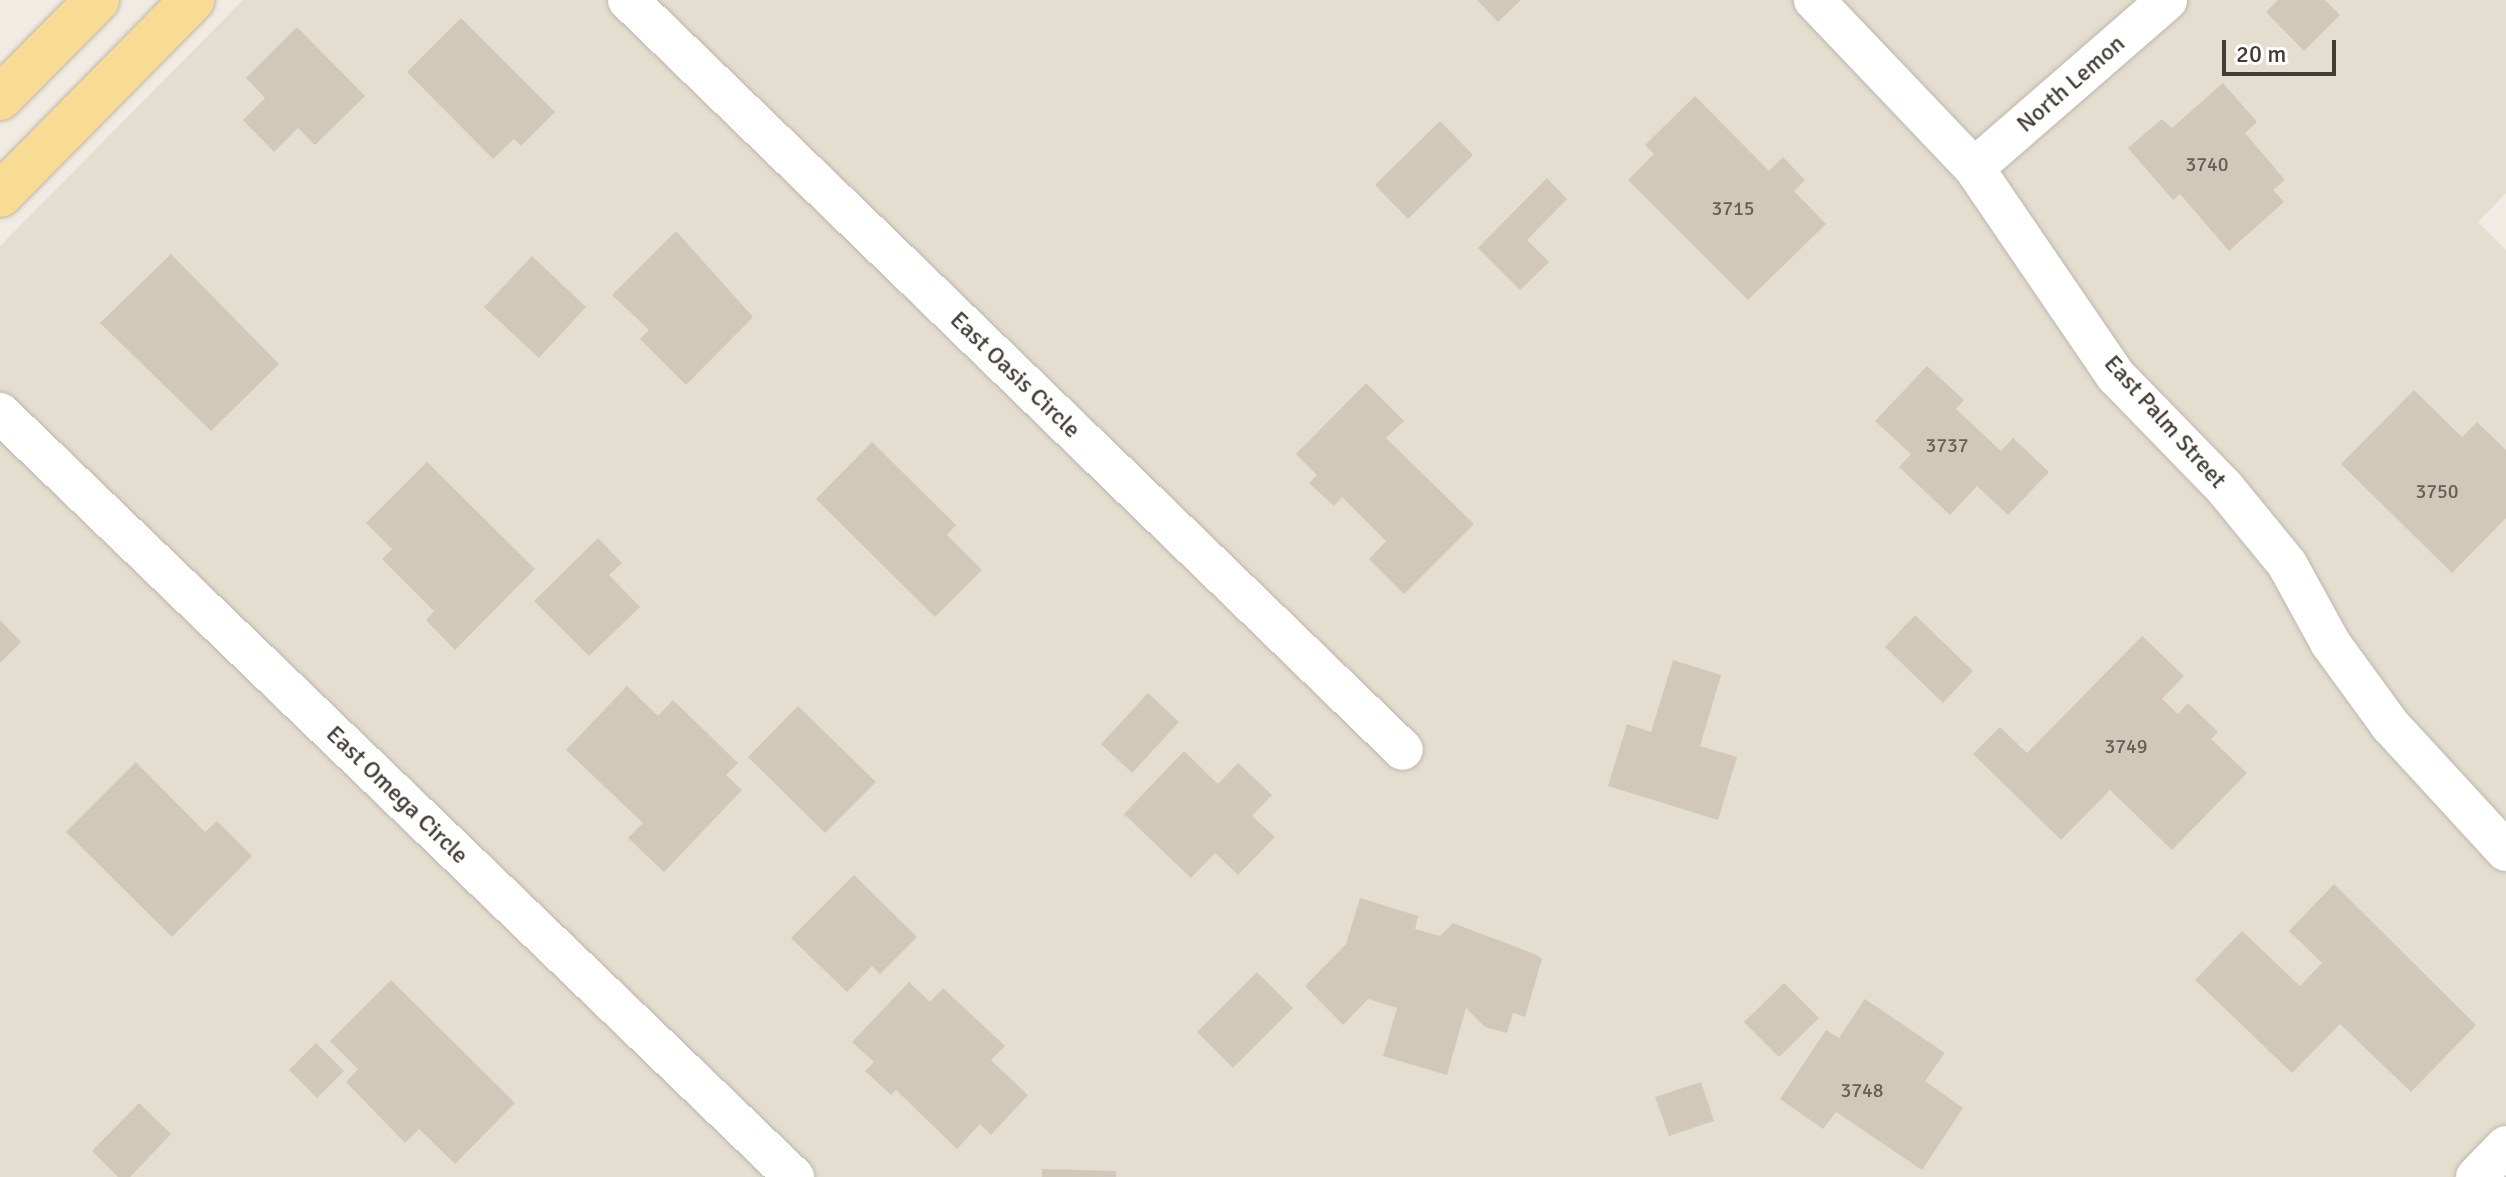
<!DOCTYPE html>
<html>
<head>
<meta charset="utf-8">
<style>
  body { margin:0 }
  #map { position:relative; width:2506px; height:1177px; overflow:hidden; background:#f1ece3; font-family:Signika,sans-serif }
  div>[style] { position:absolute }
  .residential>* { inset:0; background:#e4ded1 }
  .building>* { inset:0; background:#d1c8b9 }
  .roads { filter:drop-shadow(0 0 2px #beb7a9) drop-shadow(0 0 2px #beb7a9) }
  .minor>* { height:40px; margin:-20px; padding:0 20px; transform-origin:20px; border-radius:20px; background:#fff }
  .major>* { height:44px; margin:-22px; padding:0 22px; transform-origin:22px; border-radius:22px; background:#f9dc93 }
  span { translate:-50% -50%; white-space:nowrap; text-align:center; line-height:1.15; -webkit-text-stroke:6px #fff; paint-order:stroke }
  .number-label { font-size:20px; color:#665f54 }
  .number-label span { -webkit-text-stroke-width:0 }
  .street-label { font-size:24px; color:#423c33 }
  .scale { position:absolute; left:2222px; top:40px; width:114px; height:36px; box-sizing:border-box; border:4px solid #423c33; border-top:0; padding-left:10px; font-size:24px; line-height:28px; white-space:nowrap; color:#423c33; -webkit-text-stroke:6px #fff; paint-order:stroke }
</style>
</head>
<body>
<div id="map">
  <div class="residential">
    <i style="clip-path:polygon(243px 0,2506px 0,2506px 193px,2478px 222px,2506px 250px,2506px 1177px,0 1177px,0 246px)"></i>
  </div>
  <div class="building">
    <i style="clip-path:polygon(1477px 0,1521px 0,1498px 22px)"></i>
    <i style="clip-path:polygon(2278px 0,2325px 0,2340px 15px,2304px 51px,2266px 12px)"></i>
    <i style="clip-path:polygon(461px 18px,555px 112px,521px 146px,514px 139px,493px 159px,407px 72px)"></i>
    <i style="clip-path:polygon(297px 27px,365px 96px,315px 145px,298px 128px,274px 152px,243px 120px,265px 98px,246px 78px)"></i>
    <i style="clip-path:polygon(2223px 83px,2257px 122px,2245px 133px,2285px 180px,2273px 190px,2284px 202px,2229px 251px,2180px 194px,2173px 200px,2128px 148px,2162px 119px,2172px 128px)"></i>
    <i style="clip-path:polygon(1695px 96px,1769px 171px,1783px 157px,1805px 180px,1794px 191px,1826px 224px,1748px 300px,1628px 180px,1654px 154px,1645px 145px)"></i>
    <i style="clip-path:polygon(1440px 121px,1473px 155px,1408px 219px,1375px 185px)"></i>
    <i style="clip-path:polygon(1547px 178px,1567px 199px,1527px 240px,1549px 262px,1520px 290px,1478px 248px)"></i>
    <i style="clip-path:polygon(676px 231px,753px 317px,686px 385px,640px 339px,649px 330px,612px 295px)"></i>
    <i style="clip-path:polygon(171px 254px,279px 364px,211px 431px,100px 323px)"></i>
    <i style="clip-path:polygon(532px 256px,586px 307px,539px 358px,484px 307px)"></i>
    <i style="clip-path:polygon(1927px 366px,1964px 400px,1956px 409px,2001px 451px,2013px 438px,2049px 472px,2008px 515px,1977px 486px,1950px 515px,1899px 467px,1911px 454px,1875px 421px)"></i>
    <i style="clip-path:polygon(1366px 383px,1404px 421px,1386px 438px,1474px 524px,1404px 594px,1369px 559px,1386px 541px,1342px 497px,1334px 506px,1309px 483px,1317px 475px,1296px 454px)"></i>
    <i style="clip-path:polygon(2414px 390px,2462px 437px,2477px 422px,2506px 450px,2506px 518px,2452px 573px,2341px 464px)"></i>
    <i style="clip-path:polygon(872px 442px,956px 525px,947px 535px,982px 570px,935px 617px,816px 499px)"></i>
    <i style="clip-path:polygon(427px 462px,535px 569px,455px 650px,426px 620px,434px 611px,382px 559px,392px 549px,366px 523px)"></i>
    <i style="clip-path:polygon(598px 538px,622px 563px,609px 575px,640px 607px,589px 656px,534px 601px)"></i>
    <i style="clip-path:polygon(1915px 615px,1973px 671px,1943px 703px,1885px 647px)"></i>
    <i style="clip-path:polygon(0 620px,21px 642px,0 663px)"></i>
    <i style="clip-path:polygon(2142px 636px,2184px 676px,2162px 699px,2178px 714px,2188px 703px,2218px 732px,2211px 739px,2247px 773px,2172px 850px,2110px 790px,2061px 840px,1973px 754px,2000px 727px,2027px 753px)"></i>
    <i style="clip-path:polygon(1673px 660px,1721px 675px,1700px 746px,1737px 757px,1718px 820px,1608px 786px,1627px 724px,1651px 732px)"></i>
    <i style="clip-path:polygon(627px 686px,658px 716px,673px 700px,738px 763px,726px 775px,742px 790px,664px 872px,628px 838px,643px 823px,566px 750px)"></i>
    <i style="clip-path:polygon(1148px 693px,1179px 722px,1132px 773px,1101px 744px)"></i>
    <i style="clip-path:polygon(798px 706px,876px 782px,825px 833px,748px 757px)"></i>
    <i style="clip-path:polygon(1184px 751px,1218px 784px,1238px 763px,1272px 795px,1252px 816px,1275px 837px,1238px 875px,1215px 853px,1191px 878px,1124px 814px)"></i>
    <i style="clip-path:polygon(136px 762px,205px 832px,217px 821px,252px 856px,172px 937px,66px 832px)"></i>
    <i style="clip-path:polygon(854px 875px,917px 937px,880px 974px,872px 966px,847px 992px,791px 938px)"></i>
    <i style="clip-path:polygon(2334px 884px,2476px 1025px,2411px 1092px,2340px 1024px,2292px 1073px,2195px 980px,2242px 931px,2300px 986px,2322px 963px,2289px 931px)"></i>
    <i style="clip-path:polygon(1360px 898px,1418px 916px,1415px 929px,1440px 936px,1453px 923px,1537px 955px,1542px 959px,1525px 1017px,1513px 1013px,1507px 1033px,1485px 1027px,1466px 1008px,1447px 1075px,1383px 1056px,1397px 1008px,1368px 999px,1343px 1025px,1305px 986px,1346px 944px)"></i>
    <i style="clip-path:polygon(1257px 972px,1293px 1008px,1233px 1068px,1197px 1032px)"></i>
    <i style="clip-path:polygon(391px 980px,515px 1103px,455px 1164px,419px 1129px,405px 1143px,346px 1082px,358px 1069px,330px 1041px)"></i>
    <i style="clip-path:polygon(909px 982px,930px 1002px,943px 988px,1005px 1046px,991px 1060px,1028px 1095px,991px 1135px,980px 1124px,957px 1149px,896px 1090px,891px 1095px,865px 1071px,874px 1062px,852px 1042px)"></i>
    <i style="clip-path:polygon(1784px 983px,1819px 1018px,1779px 1057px,1744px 1022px)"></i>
    <i style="clip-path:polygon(1865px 999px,1945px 1053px,1925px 1081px,1963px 1108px,1922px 1170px,1836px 1112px,1823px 1129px,1780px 1099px,1826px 1030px,1839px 1038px)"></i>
    <i style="clip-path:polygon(316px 1043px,344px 1071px,317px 1098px,289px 1070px)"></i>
    <i style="clip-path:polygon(1701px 1082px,1714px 1121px,1669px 1136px,1655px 1097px)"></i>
    <i style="clip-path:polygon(139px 1103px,171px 1134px,130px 1177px,118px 1177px,92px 1151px)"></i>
    <i style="clip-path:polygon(1042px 1169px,1116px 1171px,1116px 1177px,1042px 1177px)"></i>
  </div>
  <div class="roads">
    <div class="minor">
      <i style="left:628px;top:0;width:1078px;rotate:44.06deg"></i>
      <i style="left:1814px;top:0;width:232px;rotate:46.4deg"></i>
      <i style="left:1974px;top:168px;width:252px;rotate:55.7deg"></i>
      <i style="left:2116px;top:376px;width:155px;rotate:45.8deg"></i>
      <i style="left:2224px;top:487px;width:99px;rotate:50.7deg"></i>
      <i style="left:2287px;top:564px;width:91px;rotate:61.2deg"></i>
      <i style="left:2331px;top:644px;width:100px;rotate:53.9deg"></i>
      <i style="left:2390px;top:725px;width:171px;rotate:47.4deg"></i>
      <i style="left:1974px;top:168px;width:256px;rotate:-41deg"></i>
      <i style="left:0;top:413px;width:1102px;rotate:43.9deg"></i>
      <i style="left:2476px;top:1177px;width:43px;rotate:-45.9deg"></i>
    </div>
    <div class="major">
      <i style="left:0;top:98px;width:138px;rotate:-45.3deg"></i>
      <i style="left:0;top:195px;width:274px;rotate:-45.4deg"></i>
    </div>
  </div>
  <div class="number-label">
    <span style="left:2207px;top:164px">3740</span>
    <span style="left:1733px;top:208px">3715</span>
    <span style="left:1947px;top:445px">3737</span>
    <span style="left:2437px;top:491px">3750</span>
    <span style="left:2126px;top:746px">3749</span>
    <span style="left:1862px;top:1090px">3748</span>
  </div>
  <div class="street-label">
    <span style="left:2071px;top:84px;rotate:-41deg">North Lemon</span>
    <span style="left:1015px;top:375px;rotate:44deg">East Oasis Circle</span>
    <span style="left:2165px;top:422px;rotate:48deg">East Palm Street</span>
    <span style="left:397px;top:795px;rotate:44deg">East Omega Circle</span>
  </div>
  <div class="scale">20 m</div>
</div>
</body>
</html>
